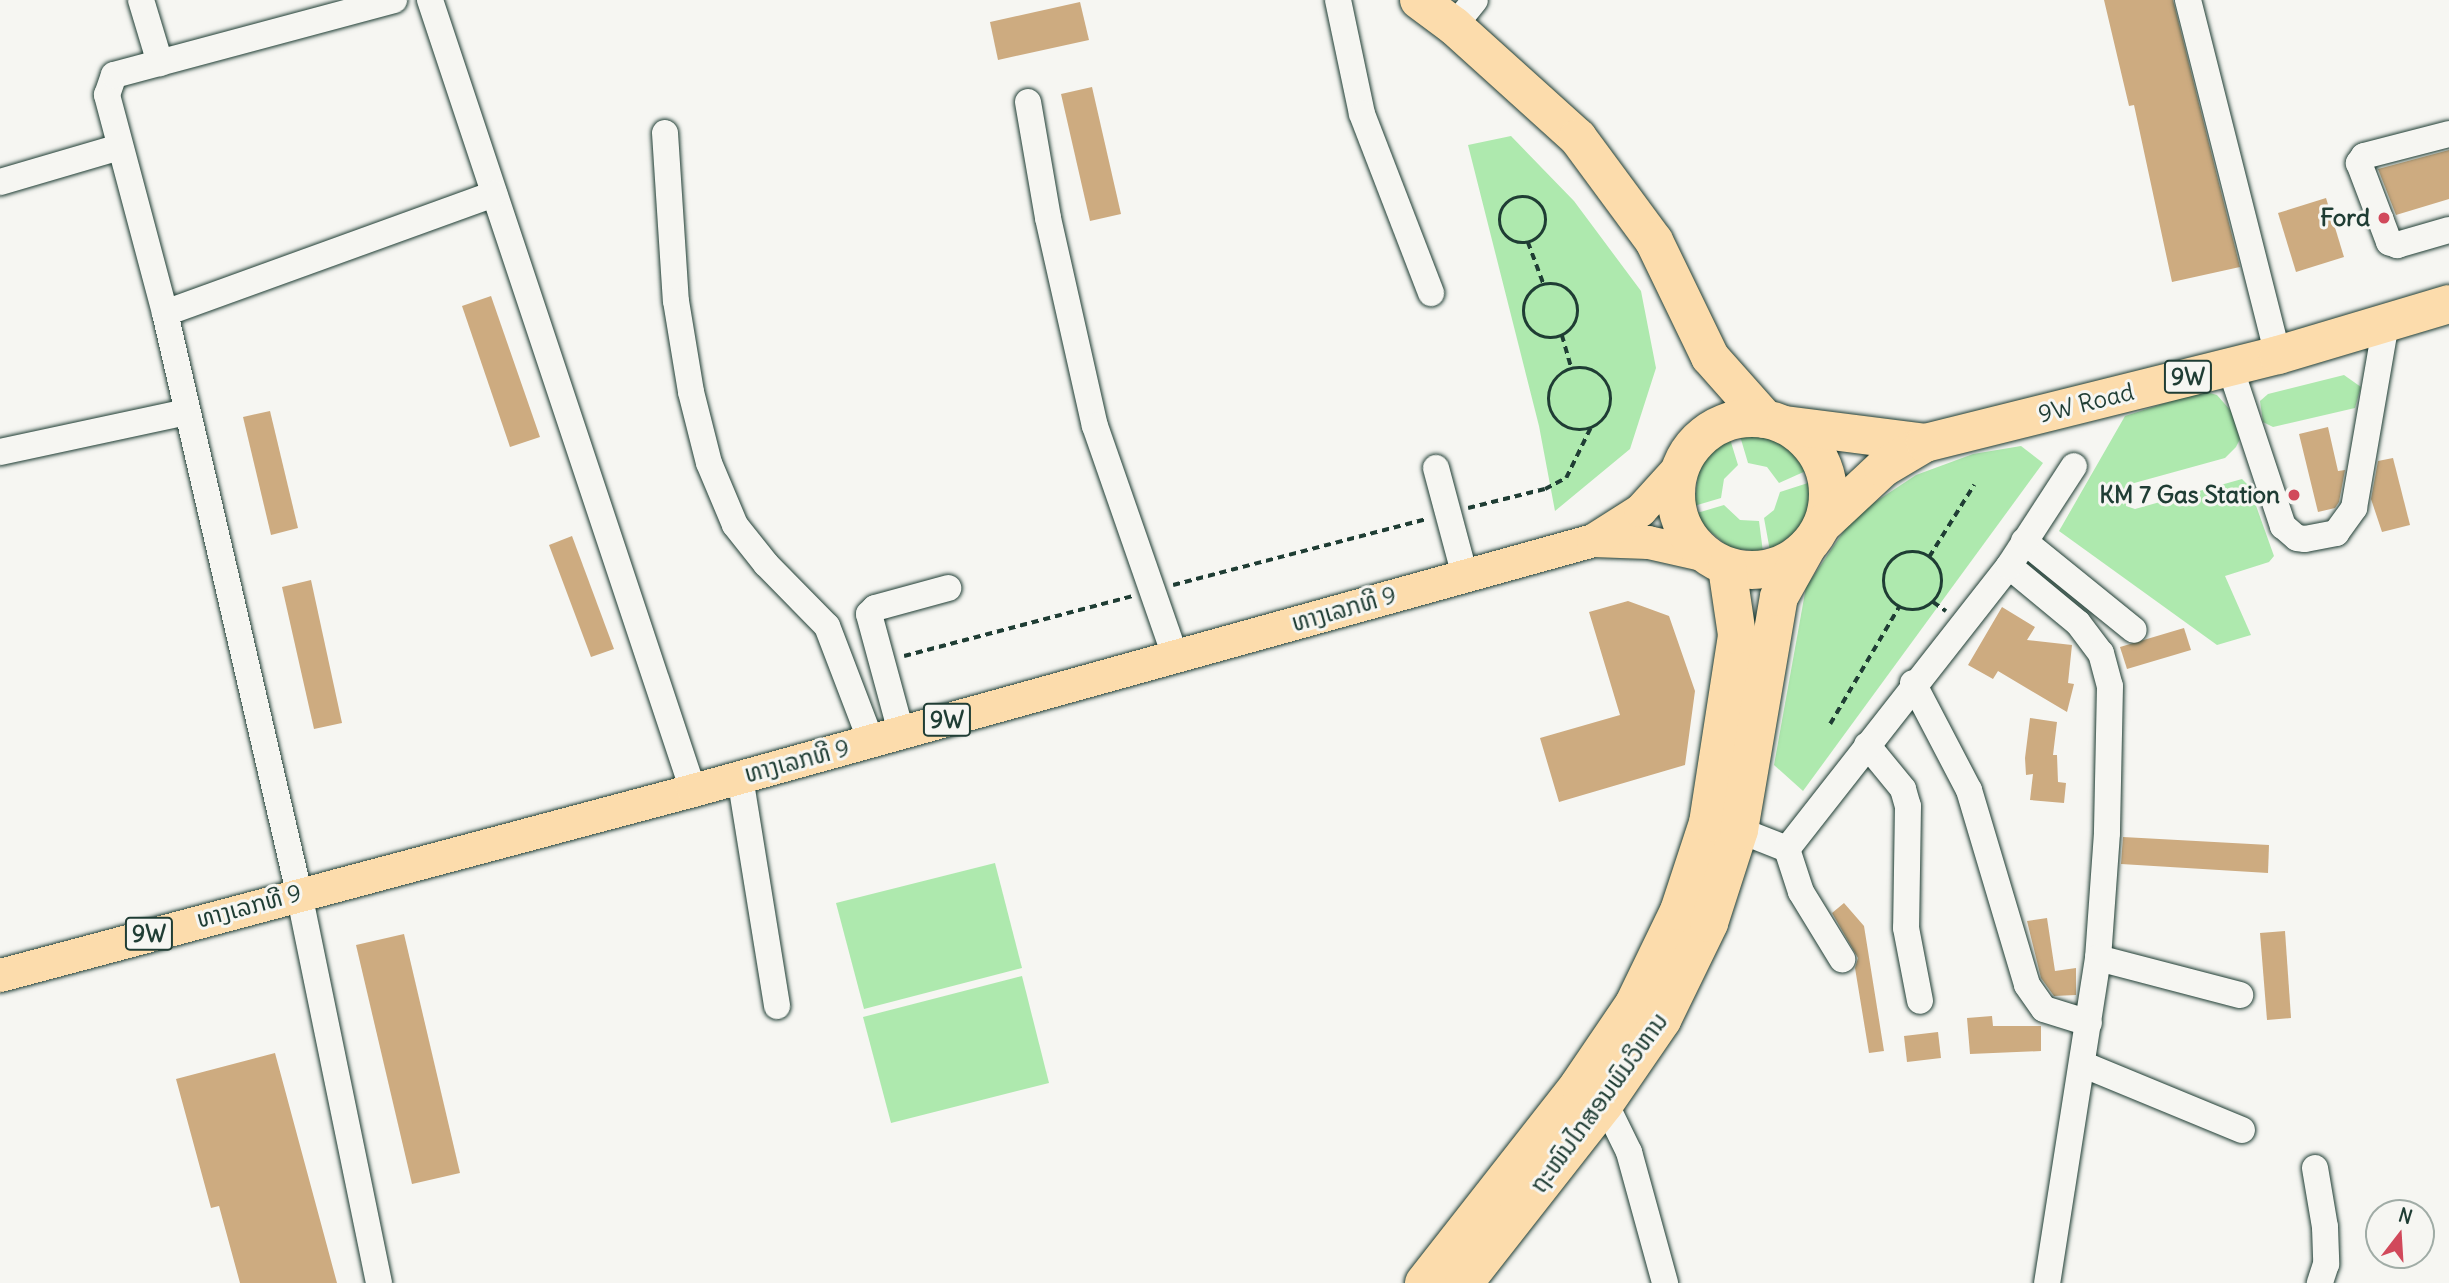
<!DOCTYPE html>
<html>
<head>
<meta charset="utf-8">
<style>
  body { margin:0 }
  #map { position:relative; width:2449px; height:1283px; overflow:hidden; background:#f6f6f2; font-family:Delius,"Noto Sans Lao",sans-serif }
  div>[style] { position:absolute }
  .green>* { inset:0; background:#aee9ae }
  .building>* { inset:0; background:#cdab80 }
  .path>* { height:3.5px; margin-top:-1.75px; transform-origin:0; background:repeating-linear-gradient(90deg,#1f3d34 0 7px,transparent 0 12px) }
  .path>.ring { margin:-1.75px; padding:0; box-sizing:content-box; background:none; border:3.5px solid #1f3d34; border-radius:50% }
  .roads { filter:drop-shadow(0 0 2px #1f3d34) drop-shadow(0 0 2px #1f3d34) }
  .minor>* { height:26px; margin:-13px; padding:0 13px; transform-origin:13px; border-radius:13px; background:#f6f6f2 }
  .major>* { height:33px; margin:-16.5px; padding:0 16.5px; transform-origin:16.5px; border-radius:16.5px; background:#fcdcac }
  .highway>* { height:38px; margin:-19px; padding:0 19px; transform-origin:19px; border-radius:19px; background:#fcdcac }
  .highway>.ring { margin:-19px; padding:0; box-sizing:content-box; background:none; border:38px solid #fcdcac; border-radius:50% }
  .dots>* { width:19px; height:19px; translate:-50% -50%; box-sizing:border-box; border:4px solid #f6f6f2; border-radius:50% }
  span { translate:-50% -50%; white-space:nowrap; text-align:center; line-height:1.15; -webkit-text-stroke:6px #f6f6f2; paint-order:stroke }
  .shield-label span { padding:2px 5px; background:#f6f6f2; border:2px solid; border-radius:5px; -webkit-text-stroke-width:0 }
  .shield-label { font-size:23px; color:#1f3d34; font-weight:700 }
  .poi-label { font-size:24px; color:#1f3d34; font-weight:700 }
  .right { translate:-100% -50%; text-align:right }
  .street-label { font-size:24px; color:#1f3d34 }
  .north { position:absolute; left:2365px; top:1199px; width:70px; height:70px; box-sizing:border-box; background:#f6f6f2; border:2px solid #a0aca6; border-radius:50%; rotate:17deg; font-size:19px; font-weight:700; line-height:28px; text-align:center; color:#1f3d34 }
  .north::after { content:''; display:block; margin:auto; width:24px; height:32px; background:#d1495b; clip-path:polygon(50% 0,100% 100%,50% 72%,0 100%) }
</style>
</head>
<body>
<div id="map">
  <div class="green">
    <i style="clip-path:polygon(1511px 136px,1574px 201px,1641px 291px,1656px 368px,1630px 449px,1555px 511px,1539px 426px,1468px 145px)"></i>
    <i style="clip-path:polygon(2344px 375px,2361px 387px,2355px 408px,2273px 427px,2263px 422px,2260px 401px,2268px 394px)"></i>
    <i style="clip-path:polygon(2203px 391px,2217px 395px,2231px 411px,2240px 439px,2236px 447px,2225px 458px,2127px 485px,2126px 506px,2135px 509px,2242px 479px,2249px 486px,2274px 556px,2269px 562px,2225px 576px,2251px 635px,2217px 645px,2059px 531px,2125px 416px)"></i>
    <i style="clip-path:polygon(1762px 434px,1797px 453px,1808px 470px,1779px 483px,1767px 467px,1748px 463px,1740px 436px)"></i>
    <i style="clip-path:polygon(1730px 439px,1738px 465px,1724px 479px,1721px 498px,1694px 506px,1699px 468px,1709px 452px)"></i>
    <i style="clip-path:polygon(2021px 446px,2043px 463px,1803px 791px,1774px 765px,1806px 587px,1854px 516px,1916px 475px,1973px 454px)"></i>
    <i style="clip-path:polygon(1811px 482px,1811px 509px,1802px 528px,1770px 551px,1764px 518px,1774px 510px,1780px 492px)"></i>
    <i style="clip-path:polygon(1724px 505px,1740px 520px,1759px 521px,1763px 552px,1730px 548px,1701px 524px,1697px 513px)"></i>
    <i style="clip-path:polygon(995px 863px,1022px 968px,864px 1009px,836px 903px)"></i>
    <i style="clip-path:polygon(1022px 976px,1049px 1083px,891px 1123px,863px 1017px)"></i>
  </div>
  <div class="building">
    <i style="clip-path:polygon(2104px 0,2173px 0,2240px 267px,2172px 282px,2134px 105px,2129px 106px)"></i>
    <i style="clip-path:polygon(1080px 2px,1089px 40px,998px 60px,990px 22px)"></i>
    <i style="clip-path:polygon(1092px 87px,1121px 214px,1090px 221px,1061px 94px)"></i>
    <i style="clip-path:polygon(2449px 150px,2449px 199px,2396px 215px,2378px 169px)"></i>
    <i style="clip-path:polygon(2326px 198px,2344px 257px,2296px 272px,2278px 213px)"></i>
    <i style="clip-path:polygon(491px 296px,540px 437px,510px 447px,462px 306px)"></i>
    <i style="clip-path:polygon(270px 411px,298px 528px,271px 535px,243px 417px)"></i>
    <i style="clip-path:polygon(2328px 427px,2338px 471px,2345px 470px,2339px 502px,2335px 508px,2318px 512px,2299px 434px)"></i>
    <i style="clip-path:polygon(2393px 458px,2410px 525px,2382px 532px,2371px 499px,2378px 461px)"></i>
    <i style="clip-path:polygon(572px 536px,614px 649px,591px 657px,549px 545px)"></i>
    <i style="clip-path:polygon(311px 580px,342px 723px,314px 729px,282px 587px)"></i>
    <i style="clip-path:polygon(1628px 601px,1669px 616px,1695px 691px,1685px 765px,1559px 802px,1540px 738px,1620px 715px,1589px 612px)"></i>
    <i style="clip-path:polygon(2002px 607px,2035px 627px,2027px 640px,2072px 645px,2068px 683px,2074px 684px,2067px 712px,1998px 671px,1993px 679px,1968px 665px)"></i>
    <i style="clip-path:polygon(2184px 628px,2191px 650px,2127px 669px,2120px 647px)"></i>
    <i style="clip-path:polygon(2030px 718px,2057px 722px,2053px 755px,2057px 755px,2058px 782px,2066px 783px,2064px 803px,2030px 800px,2033px 774px,2026px 775px,2025px 758px)"></i>
    <i style="clip-path:polygon(2123px 837px,2269px 845px,2268px 873px,2121px 864px)"></i>
    <i style="clip-path:polygon(1844px 903px,1864px 926px,1884px 1051px,1869px 1053px,1855px 968px,1858px 958px,1832px 913px)"></i>
    <i style="clip-path:polygon(2047px 918px,2055px 971px,2076px 968px,2076px 995px,2054px 996px,2041px 978px,2027px 921px)"></i>
    <i style="clip-path:polygon(2285px 931px,2291px 1018px,2267px 1020px,2260px 933px)"></i>
    <i style="clip-path:polygon(404px 934px,460px 1173px,412px 1184px,356px 945px)"></i>
    <i style="clip-path:polygon(1992px 1016px,1993px 1026px,2041px 1026px,2041px 1051px,1970px 1054px,1967px 1018px)"></i>
    <i style="clip-path:polygon(1938px 1032px,1941px 1058px,1907px 1062px,1904px 1036px)"></i>
    <i style="clip-path:polygon(275px 1053px,337px 1283px,240px 1283px,219px 1206px,211px 1208px,176px 1079px)"></i>
  </div>
  <div class="path">
    <i class="ring" style="left:1500px;top:197px;width:42.5px;height:42.5px"></i>
    <i style="left:1528px;top:242px;width:46px;rotate:69.6deg"></i>
    <i class="ring" style="left:1524px;top:284px;width:50.5px;height:50.5px"></i>
    <i style="left:1562px;top:335px;width:35px;rotate:74deg"></i>
    <i class="ring" style="left:1549px;top:368px;width:58.5px;height:58.5px"></i>
    <i style="left:1468px;top:508px;width:79px;rotate:-13.9deg"></i>
    <i style="left:1545px;top:489px;width:24px;rotate:-28deg"></i>
    <i style="left:1566px;top:478px;width:55px;rotate:-63.9deg"></i>
    <i class="ring" style="left:1884px;top:552px;width:54.5px;height:54.5px"></i>
    <i style="left:1929px;top:557px;width:85px;rotate:-58deg"></i>
    <i style="left:1173px;top:585px;width:262px;rotate:-14.6deg"></i>
    <i style="left:1933px;top:602px;width:16px;rotate:35deg"></i>
    <i style="left:904px;top:656px;width:236px;rotate:-14.7deg"></i>
    <i style="left:1830px;top:724px;width:136px;rotate:-59.5deg"></i>
  </div>
  <div class="roads">
    <div class="minor">
      <i style="left:141px;top:0;width:66px;rotate:73.2deg"></i>
      <i style="left:430px;top:0;width:833px;rotate:71.59deg"></i>
      <i style="left:1338px;top:0;width:116px;rotate:78.1deg"></i>
      <i style="left:1362px;top:114px;width:192px;rotate:68.9deg"></i>
      <i style="left:2188px;top:0;width:366px;rotate:75.8deg"></i>
      <i style="left:1454px;top:26px;width:33px;rotate:-51deg"></i>
      <i style="left:1028px;top:102px;width:118px;rotate:80.2deg"></i>
      <i style="left:1048px;top:218px;width:213px;rotate:77.3deg"></i>
      <i style="left:1095px;top:426px;width:244px;rotate:70.8deg"></i>
      <i style="left:665px;top:133px;width:168px;rotate:86.3deg"></i>
      <i style="left:676px;top:301px;width:92px;rotate:80.6deg"></i>
      <i style="left:691px;top:392px;width:73px;rotate:75.8deg"></i>
      <i style="left:709px;top:463px;width:67px;rotate:67.2deg"></i>
      <i style="left:735px;top:525px;width:50px;rotate:51.5deg"></i>
      <i style="left:766px;top:564px;width:87px;rotate:45.5deg"></i>
      <i style="left:827px;top:626px;width:123px;rotate:69.1deg"></i>
      <i style="left:2449px;top:134px;width:88px;rotate:165.5deg"></i>
      <i style="left:2364px;top:156px;width:9px;rotate:126deg"></i>
      <i style="left:2359px;top:163px;width:85px;rotate:69.2deg"></i>
      <i style="left:2389px;top:242px;width:9px;rotate:21deg"></i>
      <i style="left:2397px;top:245px;width:54px;rotate:-16.1deg"></i>
      <i style="left:0;top:182px;width:125px;rotate:-16.3deg"></i>
      <i style="left:165px;top:313px;width:350px;rotate:-19.9deg"></i>
      <i style="left:2230px;top:367px;width:168px;rotate:71.6deg"></i>
      <i style="left:2283px;top:526px;width:18px;rotate:41deg"></i>
      <i style="left:2297px;top:538px;width:8px;rotate:7deg"></i>
      <i style="left:2305px;top:539px;width:32px;rotate:-11deg"></i>
      <i style="left:2336px;top:533px;width:31px;rotate:-54deg"></i>
      <i style="left:2354px;top:508px;width:188px;rotate:-80.2deg"></i>
      <i style="left:0;top:452px;width:191px;rotate:-12.1deg"></i>
      <i style="left:1436px;top:468px;width:112px;rotate:75deg"></i>
      <i style="left:2024px;top:541px;width:141px;rotate:39deg"></i>
      <i style="left:2009px;top:566px;width:89px;rotate:39.6deg"></i>
      <i style="left:2078px;top:623px;width:38px;rotate:53deg"></i>
      <i style="left:2101px;top:653px;width:34px;rotate:75deg"></i>
      <i style="left:2110px;top:686px;width:147px;rotate:91.2deg"></i>
      <i style="left:2107px;top:833px;width:125px;rotate:94.1deg"></i>
      <i style="left:2098px;top:958px;width:329px;rotate:98.9deg"></i>
      <i style="left:1913px;top:683px;width:121px;rotate:62.4deg"></i>
      <i style="left:1969px;top:790px;width:203px;rotate:73.4deg"></i>
      <i style="left:2027px;top:985px;width:29px;rotate:55deg"></i>
      <i style="left:2044px;top:1009px;width:47px;rotate:17.3deg"></i>
      <i style="left:901px;top:732px;width:122px;rotate:-105.2deg"></i>
      <i style="left:869px;top:614px;width:8px;rotate:-45deg"></i>
      <i style="left:875px;top:608px;width:76px;rotate:-15.3deg"></i>
      <i style="left:1867px;top:745px;width:57px;rotate:50.7deg"></i>
      <i style="left:1903px;top:789px;width:18px;rotate:74deg"></i>
      <i style="left:1908px;top:806px;width:122px;rotate:90.9deg"></i>
      <i style="left:1906px;top:928px;width:74px;rotate:79.1deg"></i>
      <i style="left:740px;top:777px;width:232px;rotate:80.8deg"></i>
      <i style="left:1739px;top:830px;width:52px;rotate:21.6deg"></i>
      <i style="left:1787px;top:849px;width:360px;rotate:-51.9deg"></i>
      <i style="left:2009px;top:566px;width:119px;rotate:-57deg"></i>
      <i style="left:1787px;top:849px;width:45px;rotate:72deg"></i>
      <i style="left:1801px;top:892px;width:79px;rotate:58.5deg"></i>
      <i style="left:2098px;top:958px;width:147px;rotate:14.6deg"></i>
      <i style="left:2082px;top:1064px;width:173px;rotate:22.4deg"></i>
      <i style="left:1595px;top:1096px;width:12px;rotate:35deg"></i>
      <i style="left:1605px;top:1103px;width:55px;rotate:63.9deg"></i>
      <i style="left:1629px;top:1152px;width:136px;rotate:74.6deg"></i>
      <i style="left:2315px;top:1168px;width:60px;rotate:80.4deg"></i>
      <i style="left:2325px;top:1227px;width:37px;rotate:88deg"></i>
      <i style="left:2326px;top:1264px;width:20px;rotate:108deg"></i>
      <i style="left:379px;top:1283px;width:398px;rotate:-101.6deg"></i>
      <i style="left:299px;top:893px;width:595px;rotate:-103.01deg"></i>
      <i style="left:165px;top:313px;width:226px;rotate:-104.9deg"></i>
      <i style="left:107px;top:95px;width:21px;rotate:-71deg"></i>
      <i style="left:114px;top:75px;width:290px;rotate:-15deg"></i>
    </div>
    <div class="major">
      <i style="left:1593px;top:540px;width:55px;rotate:2.1deg"></i>
      <i style="left:1648px;top:542px;width:59px;rotate:12.6deg"></i>
      <i style="left:0;top:975px;width:717px;rotate:-14.95deg"></i>
      <i style="left:693px;top:790px;width:934px;rotate:-15.52deg"></i>
      <i style="left:1593px;top:540px;width:56px;rotate:-32.6deg"></i>
      <i style="left:1640px;top:510px;width:59px;rotate:-47.7deg"></i>
    </div>
    <div class="highway">
      <i style="left:1419px;top:0;width:44px;rotate:36.6deg"></i>
      <i style="left:1454px;top:26px;width:167px;rotate:42.1deg"></i>
      <i style="left:1578px;top:138px;width:128px;rotate:53.6deg"></i>
      <i style="left:1654px;top:241px;width:129px;rotate:64.2deg"></i>
      <i style="left:1710px;top:357px;width:83px;rotate:48.4deg"></i>
      <i class="ring" style="left:1676px;top:418px;width:114px;height:114px"></i>
      <i style="left:1785px;top:425px;width:141px;rotate:7.3deg"></i>
      <i style="left:1822px;top:525px;width:83px;rotate:-43.1deg"></i>
      <i style="left:1883px;top:468px;width:49px;rotate:-30.8deg"></i>
      <i style="left:1925px;top:443px;width:364px;rotate:-14deg"></i>
      <i style="left:2278px;top:355px;width:178px;rotate:-16.6deg"></i>
      <i style="left:1424px;top:1283px;width:251px;rotate:-51.9deg"></i>
      <i style="left:1579px;top:1085px;width:98px;rotate:-55.8deg"></i>
      <i style="left:1634px;top:1004px;width:103px;rotate:-64.2deg"></i>
      <i style="left:1679px;top:911px;width:93px;rotate:-71.8deg"></i>
      <i style="left:1708px;top:823px;width:190px;rotate:-81.2deg"></i>
      <i style="left:1737px;top:635px;width:69px;rotate:-98.4deg"></i>
      <i style="left:1464px;top:1283px;width:229px;rotate:-51.9deg"></i>
      <i style="left:1605px;top:1103px;width:101px;rotate:-55.5deg"></i>
      <i style="left:1662px;top:1020px;width:108px;rotate:-64.1deg"></i>
      <i style="left:1709px;top:923px;width:98px;rotate:-72.1deg"></i>
      <i style="left:1739px;top:830px;width:236px;rotate:-80.3deg"></i>
      <i style="left:1779px;top:597px;width:57px;rotate:-60.8deg"></i>
    </div>
  </div>
  <div class="dots">
    <i style="left:2384px;top:218px;background:#d1495b"></i>
    <i style="left:2294px;top:495px;background:#d1495b"></i>
  </div>
  <div class="shield-label">
    <span style="left:2188px;top:377px">9W</span>
    <span style="left:947px;top:720px">9W</span>
    <span style="left:149px;top:934px">9W</span>
  </div>
  <div class="poi-label">
    <span class="right" style="left:2370px;top:218px">Ford</span>
    <span class="right" style="left:2280px;top:495px">KM 7 Gas Station</span>
  </div>
  <div class="street-label">
    <span style="left:2086px;top:403px;rotate:-14deg">9W Road</span>
    <span style="left:1344px;top:609px;rotate:-16deg">ທາງເລກທີ 9</span>
    <span style="left:797px;top:761px;rotate:-15deg">ທາງເລກທີ 9</span>
    <span style="left:249px;top:906px;rotate:-15deg">ທາງເລກທີ 9</span>
    <span style="left:1599px;top:1103px;rotate:-54deg">ຖະໜົນໄກສອນພົມວິຫານ</span>
  </div>
  <div class="north">N</div>
</div>
</body>
</html>
